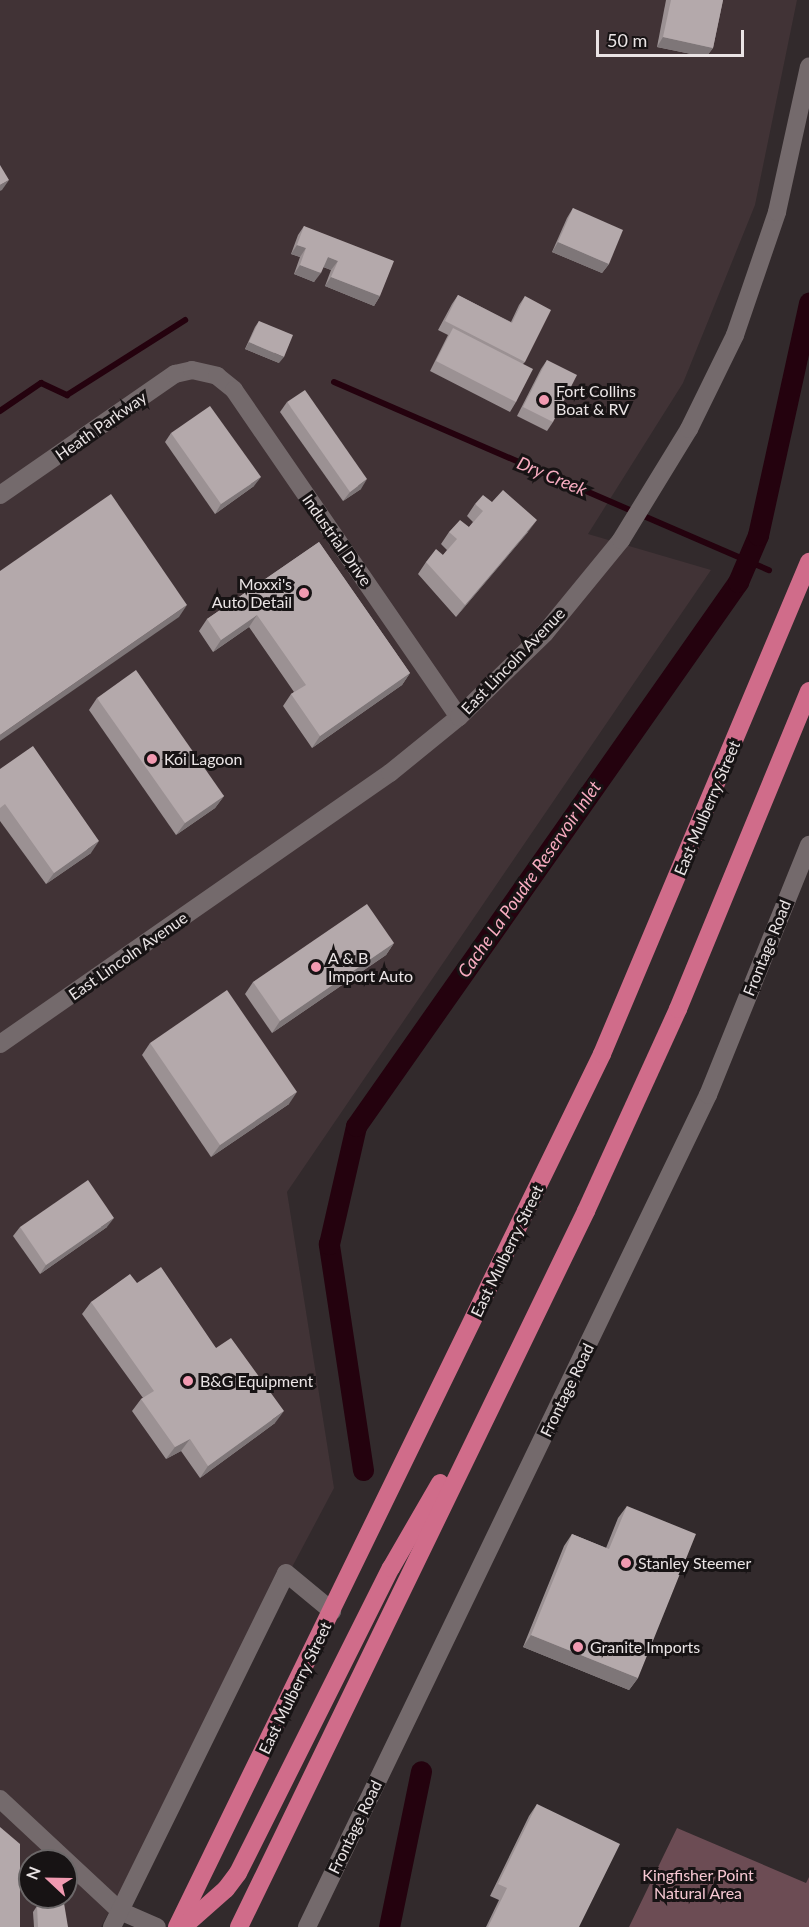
<!DOCTYPE html>
<html>
<head>
<meta charset="utf-8">
<style>
  body { margin:0 }
  #map { position:relative; width:809px; height:1927px; overflow:hidden; background:#322a2c; font-family:Lato,sans-serif }
  div>[style] { position:absolute }
  .built>* { inset:0; background:#413336 }
  .green>* { inset:0; background:#6c4c54 }
  .stream>* { height:6px; margin:-3px; padding:0 3px; transform-origin:3px; border-radius:3px; background:#24020e }
  .canal>* { height:21px; margin:-10.5px; padding:0 10.5px; transform-origin:10.5px; border-radius:10.5px; background:#24020e }
  .minor>* { height:18px; margin:-9px; padding:0 9px; transform-origin:9px; border-radius:9px; background:#746a6c }
  .tertiary>* { height:18px; margin:-9px; padding:0 9px; transform-origin:9px; border-radius:9px; background:#746a6c }
  .trunk>* { height:18px; margin:-9px; padding:0 9px; transform-origin:9px; border-radius:9px; background:#d06c8a }
  .wall>* { inset:0; background:#9b9193 }
  .shaded-wall>* { inset:0; background:#7e7678 }
  .building>* { inset:0; background:#b4a9ab }
  .dots>* { width:16px; height:16px; translate:-50% -50%; box-sizing:border-box; border:3px solid #171314; border-radius:50% }
  span { translate:-50% -50%; white-space:nowrap; text-align:center; line-height:1.15; -webkit-text-stroke:6px #171314; paint-order:stroke }
  .poi-label { font-size:16px; color:#eae4e5 }
  .left { translate:0 -50%; text-align:left }
  .right { translate:-100% -50%; text-align:right }
  .street-label { font-size:16px; color:#eae4e5 }
  .park-label { font-size:16px; color:#f6c7d2 }
  .water-label { font-size:18px; color:#f8acc0; font-style:italic }
  .north { position:absolute; left:18px; top:1849px; width:60px; height:60px; box-sizing:border-box; background:#171314; border:2px solid #6b6768; border-radius:50%; rotate:292deg; font-size:16px; font-weight:700; line-height:24px; text-align:center; color:#eae4e5 }
  .north::after { content:''; display:block; margin:auto; width:21px; height:27px; background:#f19ab1; clip-path:polygon(50% 0,100% 100%,50% 72%,0 100%) }
  .scale { position:absolute; left:596px; top:30px; width:148px; height:27px; box-sizing:border-box; border:3px solid #eae4e5; border-top:0; padding-left:8px; font-size:18px; line-height:21px; white-space:nowrap; color:#eae4e5; -webkit-text-stroke:4px #171314; paint-order:stroke }
</style>
</head>
<body>
<div id="map">
  <div class="built">
    <i style="clip-path:polygon(evenodd,0 0,797px 0,755px 205px,683px 383px,588px 534px,711px 570px,287px 1192px,334px 1488px,101px 1927px,0 1927px,0 0,30px 1861px,66px 1861px,66px 1897px,30px 1897px,30px 1861px)"></i>
  </div>
  <div class="green">
    <i style="clip-path:polygon(677px 1828px,806px 1883px,809px 1877px,809px 1927px,629px 1927px)"></i>
  </div>
  <div class="stream">
    <i style="left:334px;top:382px;width:474px;rotate:23.4deg"></i>
    <i style="left:0;top:411px;width:50px;rotate:-34.3deg"></i>
    <i style="left:41px;top:383px;width:29px;rotate:25deg"></i>
    <i style="left:67px;top:395px;width:140px;rotate:-32.4deg"></i>
  </div>
  <div class="canal">
    <i style="left:363px;top:1470px;width:229px;rotate:-98.6deg"></i>
    <i style="left:329px;top:1244px;width:121px;rotate:-77.1deg"></i>
    <i style="left:356px;top:1126px;width:665px;rotate:-54.92deg"></i>
    <i style="left:738px;top:582px;width:51px;rotate:-66.9deg"></i>
    <i style="left:758px;top:535px;width:238px;rotate:-77.6deg"></i>
    <i style="left:389px;top:1927px;width:159px;rotate:-78.4deg"></i>
  </div>
  <div class="minor">
    <i style="left:0;top:495px;width:213px;rotate:-34.7deg"></i>
    <i style="left:175px;top:374px;width:17px;rotate:-13deg"></i>
    <i style="left:192px;top:370px;width:26px;rotate:13deg"></i>
    <i style="left:217px;top:376px;width:22px;rotate:39deg"></i>
    <i style="left:234px;top:390px;width:397px;rotate:55.5deg"></i>
    <i style="left:0;top:1799px;width:164px;rotate:43deg"></i>
    <i style="left:120px;top:1911px;width:40px;rotate:23.4deg"></i>
    <i style="left:112px;top:1927px;width:394px;rotate:-63.8deg"></i>
    <i style="left:286px;top:1573px;width:60px;rotate:39.6deg"></i>
    <i style="left:307px;top:1927px;width:924px;rotate:-64.27deg"></i>
    <i style="left:708px;top:1095px;width:270px;rotate:-68deg"></i>
  </div>
  <div class="tertiary">
    <i style="left:0;top:1044px;width:475px;rotate:-34.8deg"></i>
    <i style="left:390px;top:773px;width:89px;rotate:-39.1deg"></i>
    <i style="left:459px;top:717px;width:120px;rotate:-44.3deg"></i>
    <i style="left:545px;top:633px;width:120px;rotate:-50.7deg"></i>
    <i style="left:621px;top:540px;width:130px;rotate:-58.5deg"></i>
    <i style="left:689px;top:429px;width:105px;rotate:-63.9deg"></i>
    <i style="left:735px;top:335px;width:130px;rotate:-71.1deg"></i>
    <i style="left:777px;top:212px;width:149px;rotate:-77.6deg"></i>
  </div>
  <div class="trunk">
    <i style="left:177px;top:1927px;width:971px;rotate:-64.04deg"></i>
    <i style="left:602px;top:1054px;width:534px;rotate:-67.18deg"></i>
    <i style="left:183px;top:1927px;width:57px;rotate:-41.5deg"></i>
    <i style="left:226px;top:1889px;width:20px;rotate:-53deg"></i>
    <i style="left:238px;top:1873px;width:341px;rotate:-63.4deg"></i>
    <i style="left:391px;top:1568px;width:98px;rotate:-60deg"></i>
    <i style="left:239px;top:1927px;width:796px;rotate:-64.14deg"></i>
    <i style="left:586px;top:1211px;width:222px;rotate:-65.5deg"></i>
    <i style="left:678px;top:1009px;width:344px;rotate:-67.6deg"></i>
  </div>
  <div class="wall">
    <i style="clip-path:polygon(666px 0,723px 0,713px 48px,706px 57px,657px 47px)"></i>
    <i style="clip-path:polygon(573px 208px,609px 264px,602px 273px,552px 252px,567px 218px)"></i>
    <i style="clip-path:polygon(304px 226px,380px 296px,374px 306px,325px 286px,331px 270px,323px 267px,314px 282px,294px 274px,300px 257px,291px 254px,298px 235px)"></i>
    <i style="clip-path:polygon(458px 295px,511px 322px,519px 305px,525px 296px,525px 362px,523px 364px,516px 402px,510px 412px,430px 371px,448px 335px,438px 330px,452px 304px)"></i>
    <i style="clip-path:polygon(259px 321px,279px 363px,245px 349px,255px 327px)"></i>
    <i style="clip-path:polygon(547px 360px,553px 422px,547px 431px,517px 416px,541px 369px)"></i>
    <i style="clip-path:polygon(287px 402px,361px 489px,343px 501px,280px 412px)"></i>
    <i style="clip-path:polygon(171px 433px,254px 486px,215px 514px,165px 442px)"></i>
    <i style="clip-path:polygon(475px 504px,528px 532px,456px 617px,418px 574px,426px 562px,443px 555px,447px 550px,441px 544px,449px 532px,469px 527px,473px 522px,467px 516px)"></i>
    <i style="clip-path:polygon(319px 542px,410px 673px,402px 685px,312px 748px,283px 706px,291px 694px,294px 692px,249px 627px,213px 652px,199px 631px,207px 619px)"></i>
    <i style="clip-path:polygon(97px 698px,224px 796px,215px 808px,176px 835px,89px 710px)"></i>
    <i style="clip-path:polygon(0 769px,91px 853px,46px 884px,0 821px)"></i>
    <i style="clip-path:polygon(394px 943px,386px 955px,272px 1033px,245px 994px,253px 982px)"></i>
    <i style="clip-path:polygon(150px 1043px,289px 1104px,211px 1157px,142px 1055px)"></i>
    <i style="clip-path:polygon(20px 1227px,107px 1227px,40px 1274px,13px 1236px)"></i>
    <i style="clip-path:polygon(137px 1283px,216px 1348px,275px 1423px,200px 1478px,181px 1451px,166px 1459px,132px 1411px,141px 1399px,143px 1398px,82px 1314px,91px 1302px)"></i>
    <i style="clip-path:polygon(627px 1506px,638px 1678px,629px 1690px,523px 1647px,564px 1546px,572px 1534px,606px 1548px,618px 1518px)"></i>
    <i style="clip-path:polygon(537px 1804px,579px 1927px,486px 1927px,499px 1900px,490px 1896px,529px 1816px)"></i>
    <i style="clip-path:polygon(37px 1906px,68px 1927px,34px 1927px,33px 1912px)"></i>
  </div>
  <div class="shaded-wall">
    <i style="clip-path:polygon(663px 37px,713px 48px,706px 57px,657px 47px)"></i>
    <i style="clip-path:polygon(9px 180px,2px 190px,0 191px,0 185px)"></i>
    <i style="clip-path:polygon(558px 242px,609px 264px,602px 273px,552px 252px)"></i>
    <i style="clip-path:polygon(297px 245px,306px 248px,300px 257px,291px 254px)"></i>
    <i style="clip-path:polygon(328px 257px,338px 261px,331px 270px,321px 266px)"></i>
    <i style="clip-path:polygon(300px 265px,321px 273px,314px 282px,294px 274px)"></i>
    <i style="clip-path:polygon(331px 277px,380px 296px,374px 306px,325px 286px)"></i>
    <i style="clip-path:polygon(249px 342px,284px 357px,279px 363px,245px 349px)"></i>
    <i style="clip-path:polygon(261px 477px,254px 486px,215px 514px,221px 504px)"></i>
    <i style="clip-path:polygon(367px 479px,361px 489px,343px 501px,350px 492px)"></i>
    <i style="clip-path:polygon(537px 520px,528px 532px,456px 617px,465px 605px)"></i>
    <i style="clip-path:polygon(187px 605px,179px 617px,0 741px,0 735px)"></i>
    <i style="clip-path:polygon(257px 615px,249px 627px,213px 652px,221px 640px)"></i>
    <i style="clip-path:polygon(410px 673px,402px 685px,312px 748px,320px 736px)"></i>
    <i style="clip-path:polygon(224px 796px,215px 808px,176px 835px,185px 823px)"></i>
    <i style="clip-path:polygon(99px 841px,91px 853px,46px 884px,54px 873px)"></i>
    <i style="clip-path:polygon(394px 943px,386px 955px,272px 1033px,280px 1021px)"></i>
    <i style="clip-path:polygon(297px 1092px,289px 1104px,211px 1157px,220px 1145px)"></i>
    <i style="clip-path:polygon(114px 1218px,107px 1227px,40px 1274px,46px 1265px)"></i>
    <i style="clip-path:polygon(284px 1411px,275px 1423px,200px 1478px,208px 1466px)"></i>
    <i style="clip-path:polygon(190px 1439px,181px 1451px,166px 1459px,175px 1447px)"></i>
    <i style="clip-path:polygon(531px 1635px,638px 1678px,629px 1690px,523px 1647px)"></i>
  </div>
  <div class="building">
    <i style="clip-path:polygon(671px 0,723px 0,713px 48px,663px 37px)"></i>
    <i style="clip-path:polygon(0 165px,9px 180px,0 185px)"></i>
    <i style="clip-path:polygon(573px 208px,623px 230px,609px 264px,558px 242px)"></i>
    <i style="clip-path:polygon(304px 226px,394px 261px,380px 296px,331px 277px,338px 261px,328px 257px,321px 273px,300px 265px,306px 248px,297px 245px)"></i>
    <i style="clip-path:polygon(458px 295px,512px 323px,525px 296px,551px 310px,525px 362px,445px 321px)"></i>
    <i style="clip-path:polygon(259px 321px,293px 335px,284px 357px,249px 342px)"></i>
    <i style="clip-path:polygon(453px 328px,533px 369px,516px 402px,436px 361px)"></i>
    <i style="clip-path:polygon(547px 360px,577px 375px,553px 422px,523px 407px)"></i>
    <i style="clip-path:polygon(305px 390px,367px 479px,350px 492px,287px 402px)"></i>
    <i style="clip-path:polygon(210px 406px,261px 477px,221px 504px,171px 433px)"></i>
    <i style="clip-path:polygon(503px 490px,537px 520px,465px 605px,426px 562px,436px 549px,443px 555px,457px 539px,449px 532px,460px 520px,469px 527px,483px 511px,475px 504px,483px 495px,492px 502px)"></i>
    <i style="clip-path:polygon(111px 494px,187px 605px,0 735px,0 571px)"></i>
    <i style="clip-path:polygon(319px 542px,410px 673px,320px 736px,291px 694px,306px 685px,257px 615px,221px 640px,207px 619px)"></i>
    <i style="clip-path:polygon(136px 670px,224px 796px,185px 823px,97px 698px)"></i>
    <i style="clip-path:polygon(33px 746px,99px 841px,54px 873px,5px 804px,0 808px,0 769px)"></i>
    <i style="clip-path:polygon(367px 904px,394px 943px,280px 1021px,253px 982px)"></i>
    <i style="clip-path:polygon(227px 990px,297px 1092px,220px 1145px,150px 1043px)"></i>
    <i style="clip-path:polygon(88px 1180px,114px 1218px,46px 1265px,20px 1227px)"></i>
    <i style="clip-path:polygon(161px 1267px,216px 1348px,231px 1338px,284px 1411px,208px 1466px,190px 1439px,175px 1447px,141px 1399px,154px 1391px,91px 1302px,130px 1274px,137px 1283px)"></i>
    <i style="clip-path:polygon(627px 1506px,696px 1534px,638px 1678px,531px 1635px,572px 1534px,609px 1549px)"></i>
    <i style="clip-path:polygon(537px 1804px,620px 1844px,579px 1927px,488px 1927px,507px 1888px,498px 1884px)"></i>
    <i style="clip-path:polygon(0 1827px,20px 1844px,20px 1927px,0 1927px)"></i>
    <i style="clip-path:polygon(64px 1903px,68px 1927px,38px 1927px,37px 1906px)"></i>
  </div>
  <div class="dots">
    <i style="left:544px;top:400px;background:#f19ab1"></i>
    <i style="left:304px;top:593px;background:#f19ab1"></i>
    <i style="left:152px;top:759px;background:#f19ab1"></i>
    <i style="left:316px;top:967px;background:#f19ab1"></i>
    <i style="left:188px;top:1381px;background:#f19ab1"></i>
    <i style="left:626px;top:1563px;background:#f19ab1"></i>
    <i style="left:578px;top:1647px;background:#f19ab1"></i>
  </div>
  <div class="poi-label">
    <span class="left" style="left:556px;top:400px">Fort Collins<br>Boat &amp; RV</span>
    <span class="right" style="left:292px;top:593px">Moxxi's<br>Auto Detail</span>
    <span class="left" style="left:164px;top:759px">Koi Lagoon</span>
    <span class="left" style="left:328px;top:967px">A &amp; B<br>Import Auto</span>
    <span class="left" style="left:200px;top:1381px">B&amp;G Equipment</span>
    <span class="left" style="left:638px;top:1563px">Stanley Steemer</span>
    <span class="left" style="left:590px;top:1647px">Granite Imports</span>
  </div>
  <div class="street-label">
    <span style="left:101px;top:426px;rotate:-35deg">Heath Parkway</span>
    <span style="left:337px;top:540px;rotate:55deg">Industrial Drive</span>
    <span style="left:513px;top:661px;rotate:-46deg">East Lincoln Avenue</span>
    <span style="left:707px;top:808px;rotate:-67deg">East Mulberry Street</span>
    <span style="left:767px;top:948px;rotate:-68deg">Frontage Road</span>
    <span style="left:128px;top:956px;rotate:-35deg">East Lincoln Avenue</span>
    <span style="left:507px;top:1251px;rotate:-64deg">East Mulberry Street</span>
    <span style="left:567px;top:1390px;rotate:-64deg">Frontage Road</span>
    <span style="left:295px;top:1688px;rotate:-64deg">East Mulberry Street</span>
    <span style="left:355px;top:1827px;rotate:-64deg">Frontage Road</span>
  </div>
  <div class="park-label">
    <span style="left:698px;top:1884px">Kingfisher Point<br>Natural Area</span>
  </div>
  <div class="water-label">
    <span style="left:552px;top:476px;rotate:23deg">Dry Creek</span>
    <span style="left:529px;top:879px;rotate:-55deg">Cache La Poudre Reservoir Inlet</span>
  </div>
  <div class="north">N</div>
  <div class="scale">50 m</div>
</div>
</body>
</html>
